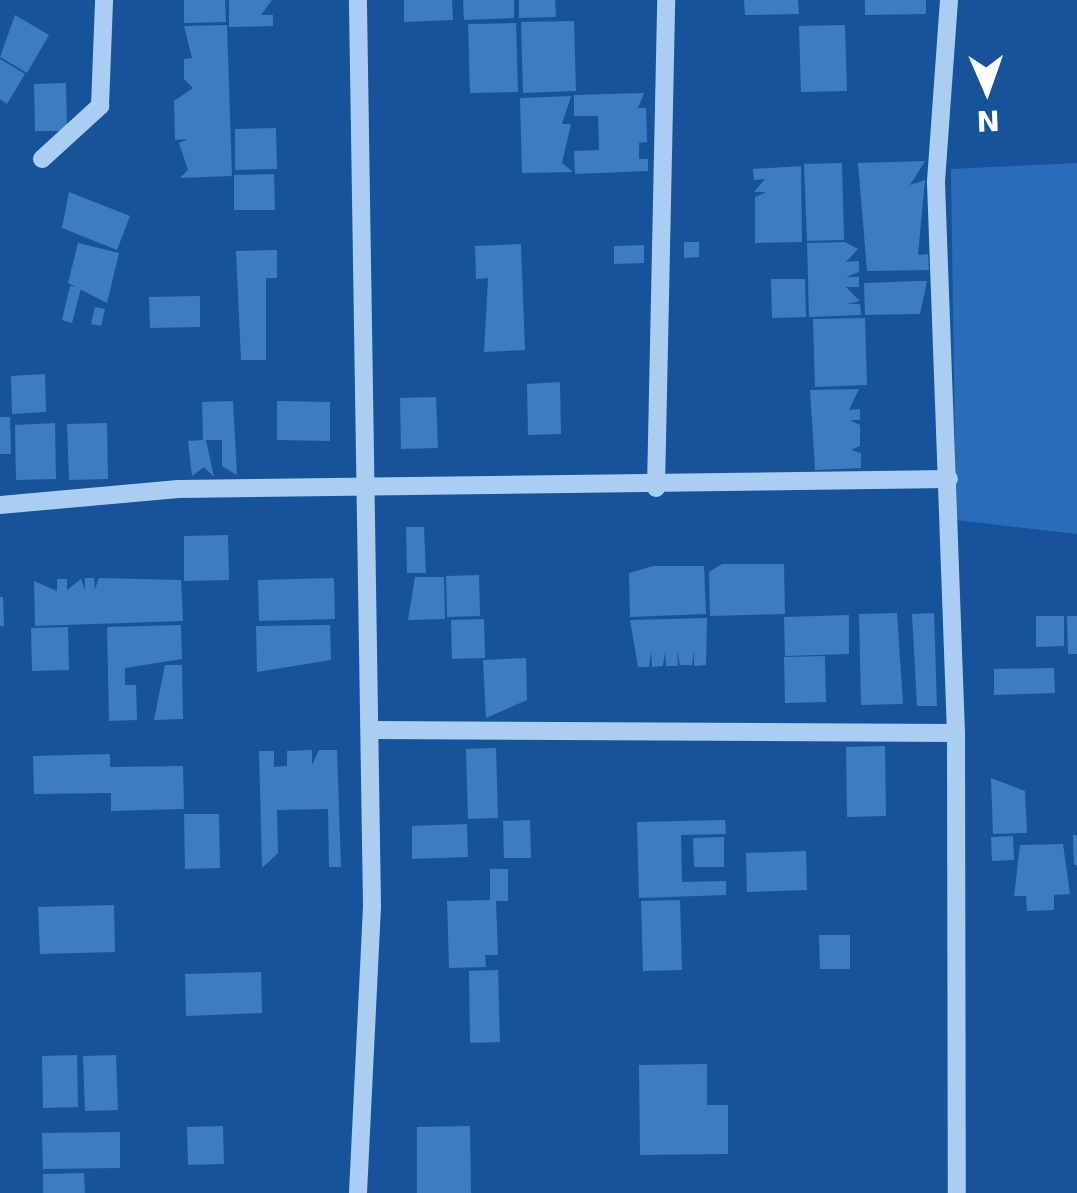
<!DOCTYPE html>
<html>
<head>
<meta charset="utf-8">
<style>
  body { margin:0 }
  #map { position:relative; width:1077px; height:1193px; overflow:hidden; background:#16539a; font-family:"DejaVu Sans",sans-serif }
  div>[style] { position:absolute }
  .green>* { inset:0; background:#296db8 }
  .building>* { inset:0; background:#3e7cc1 }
  .minor>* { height:18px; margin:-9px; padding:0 9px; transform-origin:9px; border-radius:9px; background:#aacdf2 }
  span { translate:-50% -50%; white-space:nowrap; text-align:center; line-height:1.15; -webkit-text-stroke:10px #16539a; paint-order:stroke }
  .north { position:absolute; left:937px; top:40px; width:100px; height:100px; -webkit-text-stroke:8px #16539a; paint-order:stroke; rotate:178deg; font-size:28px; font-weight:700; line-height:40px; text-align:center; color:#fff }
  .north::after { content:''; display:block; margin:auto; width:35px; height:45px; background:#fff; clip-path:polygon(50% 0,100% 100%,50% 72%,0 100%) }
</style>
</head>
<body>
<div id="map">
  <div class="green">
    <i style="clip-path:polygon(1077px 163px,1077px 534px,956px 520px,951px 169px)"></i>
  </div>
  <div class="building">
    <i style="clip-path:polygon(184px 0,225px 0,226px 22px,184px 23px)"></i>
    <i style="clip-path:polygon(229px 0,272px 0,261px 15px,273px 15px,273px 26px,229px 27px)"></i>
    <i style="clip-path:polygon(404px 0,452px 0,453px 20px,404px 22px)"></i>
    <i style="clip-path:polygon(463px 0,514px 0,514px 18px,464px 20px)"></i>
    <i style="clip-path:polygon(519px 0,555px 0,556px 17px,519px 18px)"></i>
    <i style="clip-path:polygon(744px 0,798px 0,799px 14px,745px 15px)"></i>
    <i style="clip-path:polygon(865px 0,926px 0,926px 14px,865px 15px)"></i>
    <i style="clip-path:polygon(15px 15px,49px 35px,27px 73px,0 57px)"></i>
    <i style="clip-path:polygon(574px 21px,576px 91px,523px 93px,521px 22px)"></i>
    <i style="clip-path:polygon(516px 23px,518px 92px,470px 93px,468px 24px)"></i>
    <i style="clip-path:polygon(227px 25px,232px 176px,180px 178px,188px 170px,179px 143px,188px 139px,175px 140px,174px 101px,193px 88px,184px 79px,184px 59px,192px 58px,184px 26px)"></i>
    <i style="clip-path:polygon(845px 25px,847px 91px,801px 92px,799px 26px)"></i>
    <i style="clip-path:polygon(0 59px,25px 74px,7px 104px,0 99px)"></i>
    <i style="clip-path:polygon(66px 83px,67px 131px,35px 131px,34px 84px)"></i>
    <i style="clip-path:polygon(644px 93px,638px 108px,646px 108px,647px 142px,639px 143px,639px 159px,648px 159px,648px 171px,575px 174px,574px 151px,599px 150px,598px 116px,574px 116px,574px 95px)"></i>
    <i style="clip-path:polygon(571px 96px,562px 124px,571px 124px,562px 163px,573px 172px,522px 173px,520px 98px)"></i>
    <i style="clip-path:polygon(276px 128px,277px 169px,235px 170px,235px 129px)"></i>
    <i style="clip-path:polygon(925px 161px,910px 185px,925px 180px,918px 255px,928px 254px,929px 270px,867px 271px,858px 163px)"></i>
    <i style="clip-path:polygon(842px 163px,844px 240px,807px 241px,804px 164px)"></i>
    <i style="clip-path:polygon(801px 166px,802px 242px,755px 243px,755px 197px,766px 192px,754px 192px,765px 179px,754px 180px,753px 169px)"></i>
    <i style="clip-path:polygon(274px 174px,275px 210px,234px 210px,234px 175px)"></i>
    <i style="clip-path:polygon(69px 192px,130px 216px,117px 250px,62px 228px)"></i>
    <i style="clip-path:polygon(684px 242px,699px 242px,699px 257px,684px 258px)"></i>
    <i style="clip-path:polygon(845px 242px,858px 249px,846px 262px,859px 261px,859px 272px,846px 277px,859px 277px,859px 287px,846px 287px,860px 301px,847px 304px,860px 304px,861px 315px,809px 317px,807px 243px)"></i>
    <i style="clip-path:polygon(78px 243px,119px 253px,107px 303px,68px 283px)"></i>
    <i style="clip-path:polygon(521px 244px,525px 350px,484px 352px,488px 278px,476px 279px,475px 246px)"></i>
    <i style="clip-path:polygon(644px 245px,644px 263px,614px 264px,614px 246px)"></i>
    <i style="clip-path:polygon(277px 250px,277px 278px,266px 278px,266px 360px,241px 360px,236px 251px)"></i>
    <i style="clip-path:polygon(771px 279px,805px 279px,806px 317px,772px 318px)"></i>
    <i style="clip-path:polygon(919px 281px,927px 281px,920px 314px,865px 315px,864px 283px)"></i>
    <i style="clip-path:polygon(70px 286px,81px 288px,72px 323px,62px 320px)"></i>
    <i style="clip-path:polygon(200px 296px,200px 327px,150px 328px,149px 297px)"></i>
    <i style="clip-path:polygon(95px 307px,105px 309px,101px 326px,91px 324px)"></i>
    <i style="clip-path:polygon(865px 318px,867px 385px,815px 387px,813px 319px)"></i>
    <i style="clip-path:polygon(45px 374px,46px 412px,12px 414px,11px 376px)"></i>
    <i style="clip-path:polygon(560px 382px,561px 434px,528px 435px,527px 384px)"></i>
    <i style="clip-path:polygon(859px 389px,849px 410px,860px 409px,860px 420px,850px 420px,860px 425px,860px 446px,851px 450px,861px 453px,861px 468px,815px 470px,810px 390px)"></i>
    <i style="clip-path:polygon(436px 397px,438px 448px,401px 449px,400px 398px)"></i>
    <i style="clip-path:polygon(233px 401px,237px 475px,222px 466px,222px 440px,206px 440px,214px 477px,204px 467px,192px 476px,188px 441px,203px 440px,202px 402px)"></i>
    <i style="clip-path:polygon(277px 401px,330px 402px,330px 441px,277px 440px)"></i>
    <i style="clip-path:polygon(0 417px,10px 417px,11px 454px,0 454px)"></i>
    <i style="clip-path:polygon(55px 423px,56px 479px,16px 480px,15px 425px)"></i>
    <i style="clip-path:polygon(107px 423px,108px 479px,69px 480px,67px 424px)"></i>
    <i style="clip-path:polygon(406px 527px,424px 527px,426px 573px,407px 573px)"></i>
    <i style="clip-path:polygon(228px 535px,229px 580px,184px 581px,184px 536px)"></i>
    <i style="clip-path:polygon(722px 564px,784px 564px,785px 614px,710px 616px,709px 572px)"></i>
    <i style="clip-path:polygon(653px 566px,704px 566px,706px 614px,630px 617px,629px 573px)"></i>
    <i style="clip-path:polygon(479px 575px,480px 616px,447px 617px,446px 576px)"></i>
    <i style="clip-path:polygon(415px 577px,444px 577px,445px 619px,408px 620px)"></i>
    <i style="clip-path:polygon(85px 578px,94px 578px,95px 589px,99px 578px,181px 580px,183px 621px,35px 626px,34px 581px,57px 591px,57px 579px,67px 579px,67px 590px,81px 579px,85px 590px)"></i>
    <i style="clip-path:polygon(334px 578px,335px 619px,259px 621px,258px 580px)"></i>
    <i style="clip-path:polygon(0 597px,3px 597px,4px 626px,0 626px)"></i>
    <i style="clip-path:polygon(897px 613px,903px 704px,861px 705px,859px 614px)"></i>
    <i style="clip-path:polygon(934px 613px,937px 706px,917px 706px,912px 614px)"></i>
    <i style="clip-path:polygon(849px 615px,849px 654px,785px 656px,784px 617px)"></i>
    <i style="clip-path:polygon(1036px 616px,1064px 616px,1064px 646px,1036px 647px)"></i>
    <i style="clip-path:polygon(1067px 616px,1077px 616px,1077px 654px,1068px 654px)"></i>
    <i style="clip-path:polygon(707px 618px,706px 665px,694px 666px,694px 651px,692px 665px,680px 665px,677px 651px,678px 666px,666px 666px,665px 651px,663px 666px,652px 667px,651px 652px,649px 667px,638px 667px,630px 620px)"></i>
    <i style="clip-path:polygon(484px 619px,485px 658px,452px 659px,451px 620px)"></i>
    <i style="clip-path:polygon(181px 625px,182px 659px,125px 668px,125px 685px,136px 685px,137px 720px,109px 721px,107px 627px)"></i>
    <i style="clip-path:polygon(330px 625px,331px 660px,257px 672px,256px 626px)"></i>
    <i style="clip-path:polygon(68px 627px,69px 670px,32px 671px,31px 628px)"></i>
    <i style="clip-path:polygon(825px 656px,826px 702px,785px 703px,784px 657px)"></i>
    <i style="clip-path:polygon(526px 658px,527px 700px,486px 718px,483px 660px)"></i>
    <i style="clip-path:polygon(165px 665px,182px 665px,183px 719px,154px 720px)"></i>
    <i style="clip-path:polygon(1054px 668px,1055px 693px,994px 695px,994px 669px)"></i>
    <i style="clip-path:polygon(885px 746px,886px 816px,847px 817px,846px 747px)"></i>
    <i style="clip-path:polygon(496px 748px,498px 818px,468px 819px,466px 749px)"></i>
    <i style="clip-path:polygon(312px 750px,312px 765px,319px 750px,337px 750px,341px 867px,329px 867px,328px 809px,277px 810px,278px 853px,262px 868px,259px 751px,274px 751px,274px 767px,287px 766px,287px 751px)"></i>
    <i style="clip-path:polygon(110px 754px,110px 767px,183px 766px,184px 809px,111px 811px,111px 793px,34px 794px,33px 756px)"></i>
    <i style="clip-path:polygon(991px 778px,1025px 791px,1027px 833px,993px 834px)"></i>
    <i style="clip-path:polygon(184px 814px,219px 814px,220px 868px,185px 869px)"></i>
    <i style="clip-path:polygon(530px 820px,531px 858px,504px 858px,503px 821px)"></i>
    <i style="clip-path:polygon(725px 820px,726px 834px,681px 835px,682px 882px,726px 881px,726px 895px,639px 898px,637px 822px)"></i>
    <i style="clip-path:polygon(467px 824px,468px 857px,412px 859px,412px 826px)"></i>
    <i style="clip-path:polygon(1073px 835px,1077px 835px,1077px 865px,1074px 865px)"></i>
    <i style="clip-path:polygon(1013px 836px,1014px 860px,992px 861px,991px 837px)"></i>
    <i style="clip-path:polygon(724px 837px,724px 867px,694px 867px,693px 838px)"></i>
    <i style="clip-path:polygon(1063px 844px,1070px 894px,1054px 895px,1054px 910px,1027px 911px,1026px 896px,1014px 896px,1020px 845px)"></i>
    <i style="clip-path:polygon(806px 851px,807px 890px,747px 892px,746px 853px)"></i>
    <i style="clip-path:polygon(490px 869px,508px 869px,508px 901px,496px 901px,498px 955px,485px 955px,486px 967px,449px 968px,447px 901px,490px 900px)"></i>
    <i style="clip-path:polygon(680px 900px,682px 970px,643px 971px,641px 901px)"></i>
    <i style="clip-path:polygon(114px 905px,115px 952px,40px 954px,38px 907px)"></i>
    <i style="clip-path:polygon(819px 935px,850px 935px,850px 969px,820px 969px)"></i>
    <i style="clip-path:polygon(498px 970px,500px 1042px,470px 1043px,469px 971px)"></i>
    <i style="clip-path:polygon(261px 972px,262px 1013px,186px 1016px,185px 974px)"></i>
    <i style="clip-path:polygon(77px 1055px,78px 1107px,43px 1108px,42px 1056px)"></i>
    <i style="clip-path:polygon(116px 1055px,118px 1110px,85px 1111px,83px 1056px)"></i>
    <i style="clip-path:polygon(707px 1064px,707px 1105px,728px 1105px,728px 1154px,640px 1155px,639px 1065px)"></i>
    <i style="clip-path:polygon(223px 1126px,224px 1164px,188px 1165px,187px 1127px)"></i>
    <i style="clip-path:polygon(470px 1126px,471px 1193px,417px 1193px,417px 1127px)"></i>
    <i style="clip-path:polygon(120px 1132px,120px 1168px,43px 1169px,42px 1133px)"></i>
    <i style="clip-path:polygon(84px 1173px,85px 1193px,43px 1193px,43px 1174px)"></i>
  </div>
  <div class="minor">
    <i style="left:949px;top:0;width:183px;rotate:94.1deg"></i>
    <i style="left:936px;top:183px;width:550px;rotate:87.92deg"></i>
    <i style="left:956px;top:733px;width:460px;rotate:89.9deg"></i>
    <i style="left:42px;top:159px;width:79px;rotate:-42.4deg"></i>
    <i style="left:100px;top:106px;width:106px;rotate:-87.8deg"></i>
    <i style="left:656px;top:488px;width:488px;rotate:-88.8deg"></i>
    <i style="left:0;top:505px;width:179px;rotate:-5.1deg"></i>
    <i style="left:178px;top:489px;width:771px;rotate:-0.74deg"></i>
    <i style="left:372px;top:730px;width:584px;rotate:0.29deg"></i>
    <i style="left:358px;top:1193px;width:287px;rotate:-87.2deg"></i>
    <i style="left:372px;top:906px;width:906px;rotate:-90.89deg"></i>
  </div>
  <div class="north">N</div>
</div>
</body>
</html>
